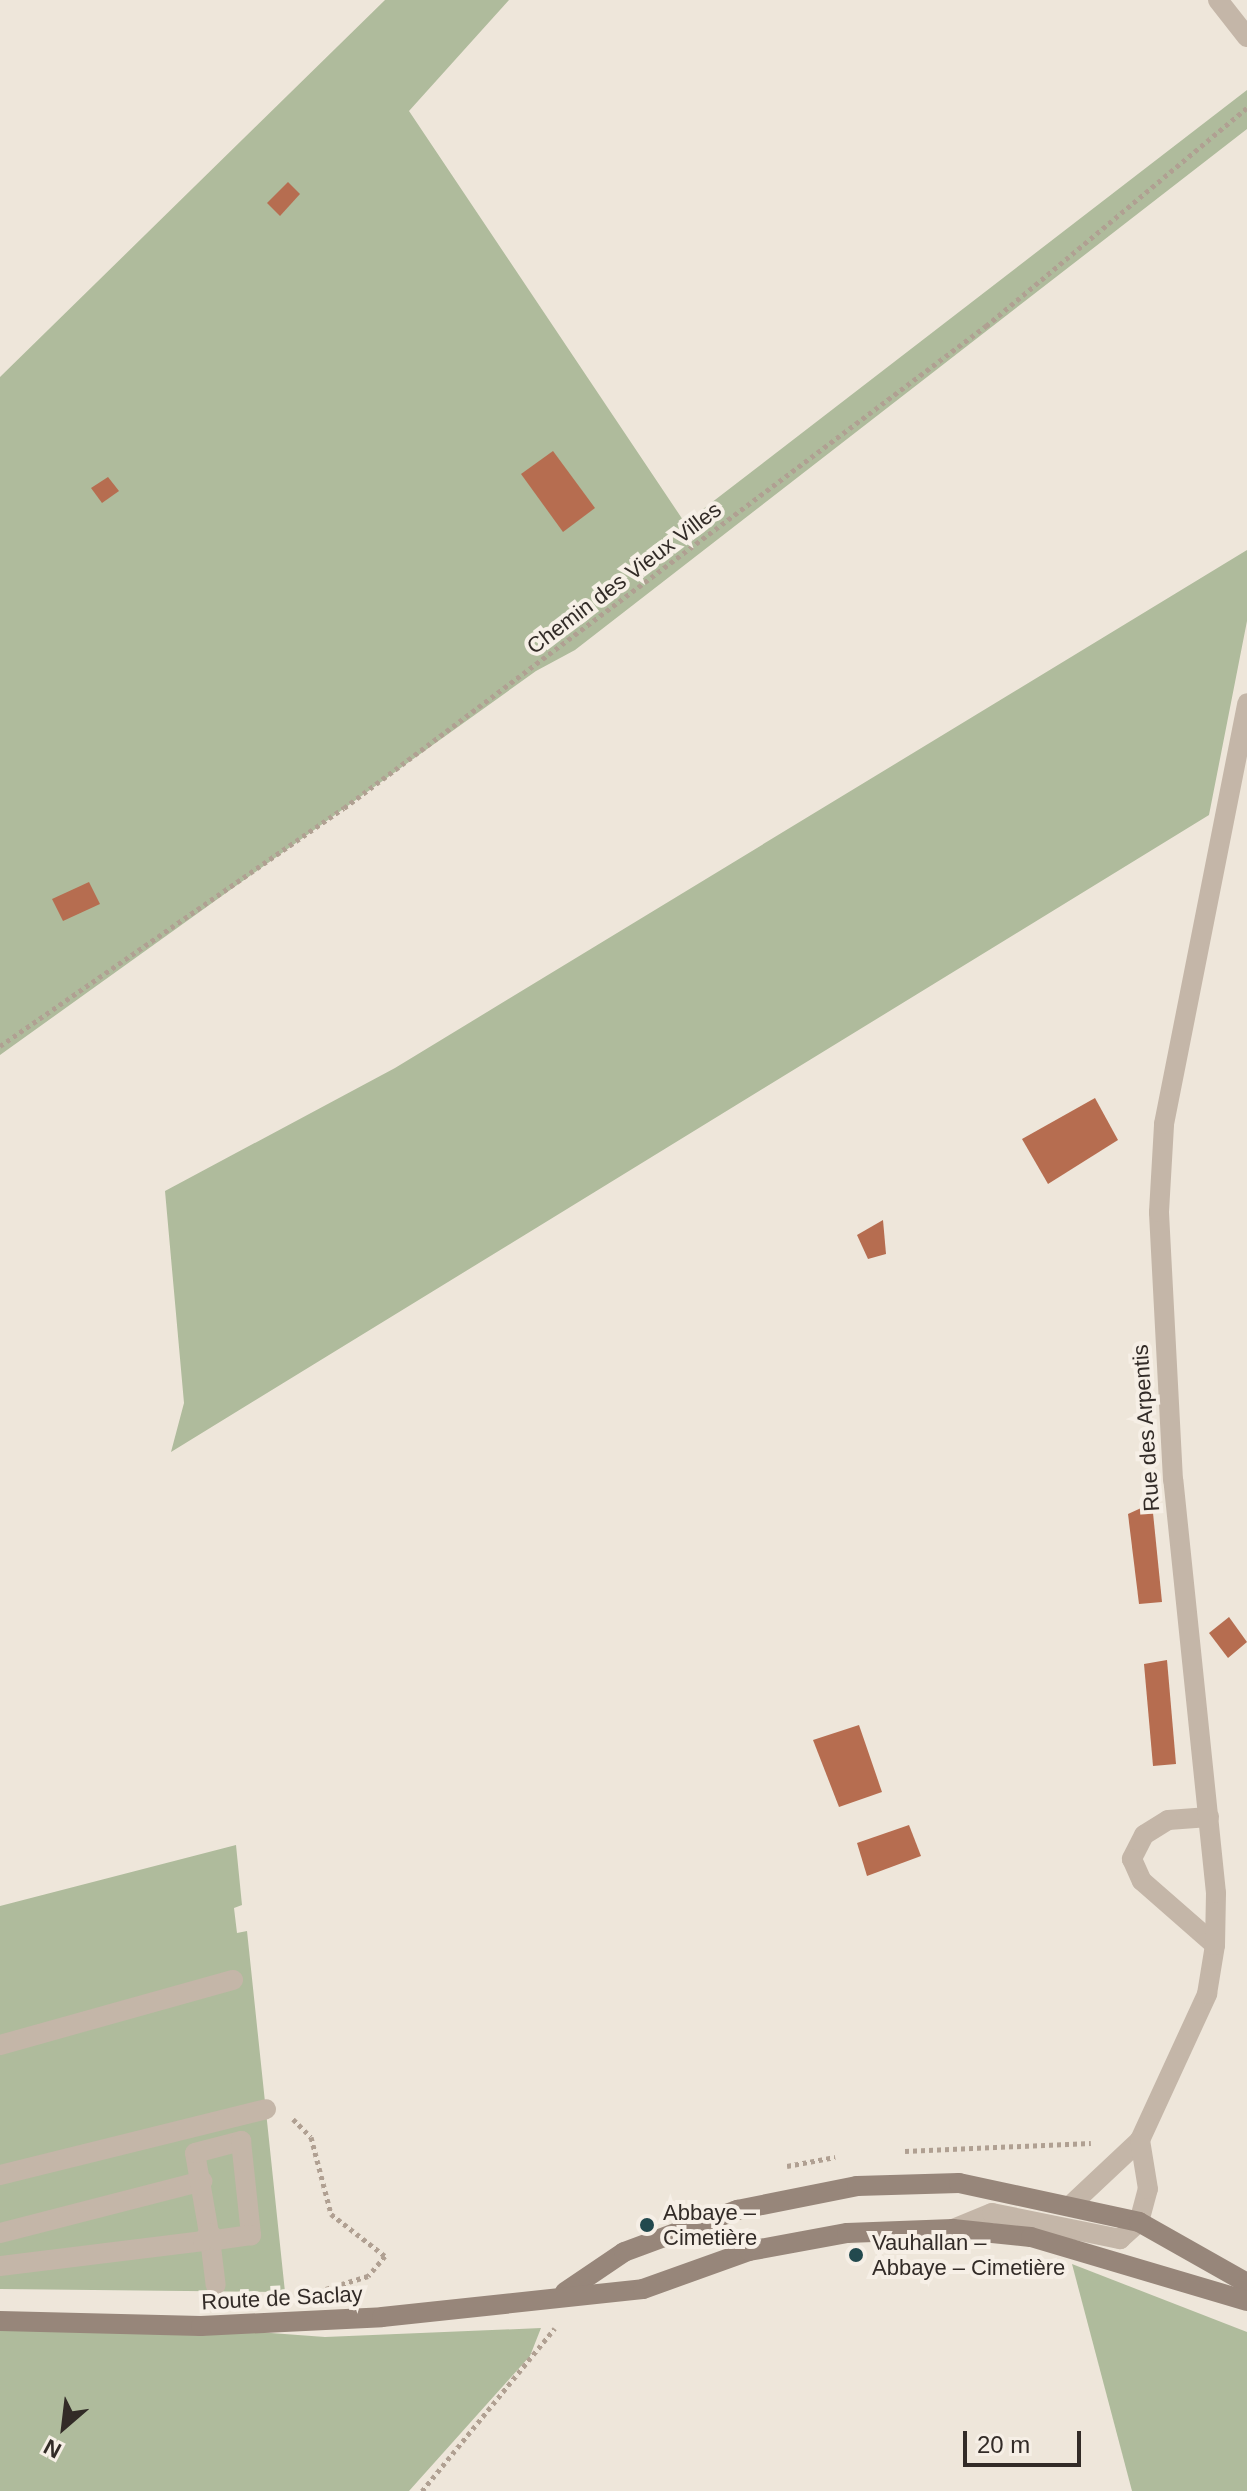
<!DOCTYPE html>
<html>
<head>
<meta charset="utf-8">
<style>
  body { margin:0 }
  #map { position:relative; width:1247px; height:2491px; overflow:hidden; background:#eee6da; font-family:Helvetica,sans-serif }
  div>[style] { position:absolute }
  .green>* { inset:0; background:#afbb9c }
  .building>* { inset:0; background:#b66d50 }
  .path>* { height:5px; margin-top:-2.5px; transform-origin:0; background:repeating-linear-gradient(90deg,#b0a092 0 4px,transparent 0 8px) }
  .lane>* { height:20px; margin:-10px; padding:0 10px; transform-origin:10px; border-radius:10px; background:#c4b6a8 }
  .street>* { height:20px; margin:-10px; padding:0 10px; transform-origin:10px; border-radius:10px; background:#c4b6a8 }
  .secondary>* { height:20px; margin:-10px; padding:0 10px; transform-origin:10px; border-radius:10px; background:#97867a }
  .dots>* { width:22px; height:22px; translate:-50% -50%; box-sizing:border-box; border:4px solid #f6efe6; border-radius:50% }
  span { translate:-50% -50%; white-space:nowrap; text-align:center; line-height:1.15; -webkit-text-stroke:8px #f6efe6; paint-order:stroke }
  .street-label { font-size:22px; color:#322b27 }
  .poi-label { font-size:22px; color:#322b27 }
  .left { translate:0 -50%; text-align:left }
  .north { position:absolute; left:24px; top:2387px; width:80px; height:80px; -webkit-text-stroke:6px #f6efe6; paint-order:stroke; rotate:208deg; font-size:22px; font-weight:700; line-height:32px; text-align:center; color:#322b27 }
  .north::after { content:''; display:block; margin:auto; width:28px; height:36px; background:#322b27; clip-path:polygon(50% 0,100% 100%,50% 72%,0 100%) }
  .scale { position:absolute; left:963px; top:2431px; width:118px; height:36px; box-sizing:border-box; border:4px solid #322b27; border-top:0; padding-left:10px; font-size:24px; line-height:28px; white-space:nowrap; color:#322b27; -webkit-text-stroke:6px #f6efe6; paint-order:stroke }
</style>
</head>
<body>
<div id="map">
  <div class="green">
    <i style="clip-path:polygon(385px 0,509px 0,409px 111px,685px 523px,1247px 90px,1247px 129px,575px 650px,536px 671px,0 1055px,0 377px)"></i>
    <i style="clip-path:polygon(1247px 550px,1247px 621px,1209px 815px,171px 1452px,184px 1403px,165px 1191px,395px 1068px)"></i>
    <i style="clip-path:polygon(236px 1845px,242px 1905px,234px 1908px,237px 1933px,247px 1931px,285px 2292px,0 2289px,0 1906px)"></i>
    <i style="clip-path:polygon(1072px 2264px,1247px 2332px,1247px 2491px,1132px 2491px)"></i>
    <i style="clip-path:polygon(0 2313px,325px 2337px,541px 2328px,530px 2356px,409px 2491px,0 2491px)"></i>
  </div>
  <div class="building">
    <i style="clip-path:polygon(288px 182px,300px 194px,280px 216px,267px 203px)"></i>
    <i style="clip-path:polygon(553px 451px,595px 508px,563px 532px,521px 474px)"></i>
    <i style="clip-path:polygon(108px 477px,119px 491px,102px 503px,91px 488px)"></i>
    <i style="clip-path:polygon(89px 882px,100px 904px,63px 921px,52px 899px)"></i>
    <i style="clip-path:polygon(1095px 1098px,1118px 1140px,1048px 1184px,1022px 1139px)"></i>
    <i style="clip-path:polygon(883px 1220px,886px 1254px,868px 1259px,857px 1235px)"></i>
    <i style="clip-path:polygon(1152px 1503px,1162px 1602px,1139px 1604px,1128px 1514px)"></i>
    <i style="clip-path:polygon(1229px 1617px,1247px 1642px,1228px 1658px,1209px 1633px)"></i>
    <i style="clip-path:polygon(1167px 1660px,1176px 1764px,1153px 1766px,1144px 1664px)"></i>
    <i style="clip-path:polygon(859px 1725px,882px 1792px,839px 1807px,813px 1740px)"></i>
    <i style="clip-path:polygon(909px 1825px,921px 1856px,867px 1876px,857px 1843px)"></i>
  </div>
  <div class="path">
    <i style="left:0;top:1046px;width:418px;rotate:-34.7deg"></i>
    <i style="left:344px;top:808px;width:803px;rotate:-36.9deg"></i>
    <i style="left:986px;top:326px;width:340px;rotate:-39.9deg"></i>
    <i style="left:293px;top:2119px;width:25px;rotate:45deg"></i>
    <i style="left:311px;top:2137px;width:80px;rotate:75.4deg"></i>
    <i style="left:331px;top:2214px;width:68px;rotate:37.9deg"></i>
    <i style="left:385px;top:2256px;width:26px;rotate:130deg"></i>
    <i style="left:368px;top:2276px;width:44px;rotate:162.8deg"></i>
    <i style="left:905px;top:2151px;width:186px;rotate:-2.5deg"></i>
    <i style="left:787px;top:2166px;width:49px;rotate:-10.6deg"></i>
    <i style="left:422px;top:2491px;width:210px;rotate:-50.8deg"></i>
  </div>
  <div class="lane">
    <i style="left:1209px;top:1817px;width:41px;rotate:175.8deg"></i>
    <i style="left:1168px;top:1820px;width:28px;rotate:148deg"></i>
    <i style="left:1144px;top:1835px;width:27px;rotate:117deg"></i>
    <i style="left:1132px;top:1859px;width:24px;rotate:66deg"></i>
    <i style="left:1142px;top:1881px;width:97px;rotate:41.2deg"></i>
    <i style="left:0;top:2045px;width:242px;rotate:-15.6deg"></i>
    <i style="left:0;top:2175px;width:274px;rotate:-13.9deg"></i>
    <i style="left:0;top:2233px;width:209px;rotate:-14.4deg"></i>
    <i style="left:209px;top:2233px;width:81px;rotate:-99.9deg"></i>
    <i style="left:195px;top:2153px;width:48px;rotate:-14.6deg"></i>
    <i style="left:241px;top:2141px;width:95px;rotate:83.9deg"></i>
    <i style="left:251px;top:2235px;width:34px;rotate:172deg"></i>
    <i style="left:211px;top:2247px;width:38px;rotate:83deg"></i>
    <i style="left:0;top:2266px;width:205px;rotate:-7deg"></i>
    <i style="left:203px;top:2241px;width:10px;rotate:-53deg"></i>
    <i style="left:209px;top:2233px;width:11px;rotate:41deg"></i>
  </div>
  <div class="street">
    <i style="left:1218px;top:0;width:47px;rotate:51.9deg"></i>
    <i style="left:1073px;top:2203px;width:92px;rotate:-43.2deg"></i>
    <i style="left:1140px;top:2140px;width:161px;rotate:-65.3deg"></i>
    <i style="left:1207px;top:1994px;width:50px;rotate:-80.7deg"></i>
    <i style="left:1215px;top:1945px;width:52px;rotate:-88.9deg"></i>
    <i style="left:1216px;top:1893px;width:415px;rotate:-95.9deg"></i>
    <i style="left:1173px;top:1480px;width:268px;rotate:-93deg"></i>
    <i style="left:1159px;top:1212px;width:88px;rotate:-86.7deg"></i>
    <i style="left:1164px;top:1124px;width:429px;rotate:-78.8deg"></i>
    <i style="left:953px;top:2229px;width:42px;rotate:-22.3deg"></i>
    <i style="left:992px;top:2213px;width:131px;rotate:11.5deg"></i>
    <i style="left:1120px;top:2239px;width:25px;rotate:-42deg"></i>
    <i style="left:1139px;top:2222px;width:34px;rotate:-75deg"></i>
    <i style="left:1148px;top:2189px;width:50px;rotate:-99.3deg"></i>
  </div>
  <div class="secondary">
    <i style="left:565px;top:2292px;width:71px;rotate:-34.1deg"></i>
    <i style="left:624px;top:2252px;width:121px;rotate:-20.4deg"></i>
    <i style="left:737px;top:2210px;width:122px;rotate:-11.3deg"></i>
    <i style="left:857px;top:2186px;width:102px;rotate:-1.7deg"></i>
    <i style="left:959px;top:2183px;width:184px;rotate:12.2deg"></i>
    <i style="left:1139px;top:2222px;width:124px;rotate:29.5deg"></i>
    <i style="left:0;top:2321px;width:201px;rotate:1.4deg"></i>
    <i style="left:201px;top:2326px;width:181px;rotate:-2.8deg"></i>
    <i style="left:382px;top:2317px;width:262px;rotate:-6.1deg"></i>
    <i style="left:643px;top:2289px;width:113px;rotate:-19.7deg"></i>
    <i style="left:749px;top:2251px;width:100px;rotate:-10.4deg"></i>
    <i style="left:847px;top:2233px;width:106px;rotate:-2.2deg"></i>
    <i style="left:953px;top:2229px;width:78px;rotate:5.9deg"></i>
    <i style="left:1031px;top:2237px;width:225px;rotate:16.5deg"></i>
  </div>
  <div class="dots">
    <i style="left:647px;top:2225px;background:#22494e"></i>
    <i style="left:856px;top:2255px;background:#22494e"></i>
  </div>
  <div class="street-label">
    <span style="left:624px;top:578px;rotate:-37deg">Chemin des Vieux Villes</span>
    <span style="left:1146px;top:1428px;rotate:-94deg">Rue des Arpentis</span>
    <span style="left:282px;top:2298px;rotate:-3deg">Route de Saclay</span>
  </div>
  <div class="poi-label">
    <span class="left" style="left:663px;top:2225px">Abbaye –<br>Cimetière</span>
    <span class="left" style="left:872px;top:2255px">Vauhallan –<br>Abbaye – Cimetière</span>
  </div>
  <div class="north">N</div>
  <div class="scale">20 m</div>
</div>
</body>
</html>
